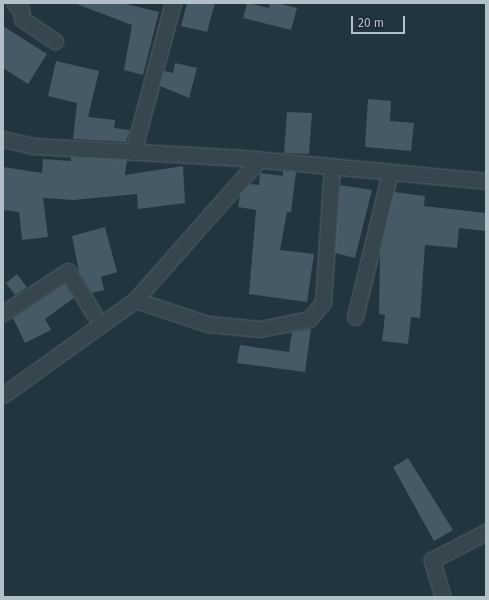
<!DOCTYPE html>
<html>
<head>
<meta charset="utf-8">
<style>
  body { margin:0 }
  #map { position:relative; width:489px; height:600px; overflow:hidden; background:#22343e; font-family:"Fira Sans",sans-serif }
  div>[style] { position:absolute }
  .building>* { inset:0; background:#455a65 }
  .roads { filter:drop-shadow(0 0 1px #54636c) drop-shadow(0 0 1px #54636c) }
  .minor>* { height:15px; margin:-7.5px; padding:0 7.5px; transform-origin:7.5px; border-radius:7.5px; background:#36454e }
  span { translate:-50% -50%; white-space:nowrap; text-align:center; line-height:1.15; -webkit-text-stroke:4px #1b2a33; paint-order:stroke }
  .frame { position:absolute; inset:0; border:4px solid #b2c0ca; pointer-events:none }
  .scale { position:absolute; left:351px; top:16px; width:54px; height:18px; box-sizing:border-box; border:2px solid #b2c0ca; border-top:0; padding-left:5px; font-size:12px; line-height:14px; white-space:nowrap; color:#b2c0ca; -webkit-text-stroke:3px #1b2a33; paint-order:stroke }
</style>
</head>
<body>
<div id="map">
  <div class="building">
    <i style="clip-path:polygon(74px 3px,122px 3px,159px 12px,143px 75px,124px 70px,132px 25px)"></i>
    <i style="clip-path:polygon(187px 3px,215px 3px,207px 32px,181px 26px)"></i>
    <i style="clip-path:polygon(247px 3px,269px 8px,270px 3px,277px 3px,297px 8px,291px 30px,243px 18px)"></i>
    <i style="clip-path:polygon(3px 26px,47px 54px,28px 84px,3px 68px)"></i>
    <i style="clip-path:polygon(56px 61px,99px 71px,88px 117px,115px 120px,114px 128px,130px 130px,126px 142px,73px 139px,77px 103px,48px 96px)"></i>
    <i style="clip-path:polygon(175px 63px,197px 68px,189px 98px,160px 86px,164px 71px,173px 73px)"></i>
    <i style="clip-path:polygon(368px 99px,391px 101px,390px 121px,414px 123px,411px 151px,365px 147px)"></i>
    <i style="clip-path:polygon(287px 112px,312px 113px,309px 154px,284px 153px)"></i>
    <i style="clip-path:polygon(71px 157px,127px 160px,125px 175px,183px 166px,185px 203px,138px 209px,137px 194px,73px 200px,43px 198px,48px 237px,22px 240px,19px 212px,3px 210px,3px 167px,42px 173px,43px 159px,71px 161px)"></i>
    <i style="clip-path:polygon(283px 171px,296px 172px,291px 212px,287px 212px,280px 250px,314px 254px,307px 302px,249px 294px,256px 210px,238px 207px,240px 195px,250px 184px,259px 185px,260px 173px,283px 176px)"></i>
    <i style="clip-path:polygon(340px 185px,372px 190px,355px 258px,335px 253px)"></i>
    <i style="clip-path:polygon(394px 192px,425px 196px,424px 206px,486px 213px,486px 231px,459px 228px,457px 248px,425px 245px,420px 318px,411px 317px,408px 344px,382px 341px,385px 315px,379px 314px,380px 252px)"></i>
    <i style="clip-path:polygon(105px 227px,117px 272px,101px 277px,104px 290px,92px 293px,79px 272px,72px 236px)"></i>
    <i style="clip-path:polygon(17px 274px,27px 287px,15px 295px,6px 283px)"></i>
    <i style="clip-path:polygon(65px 284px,74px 298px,45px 319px,51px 330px,25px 343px,13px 318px)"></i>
    <i style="clip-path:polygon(311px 329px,305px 372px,237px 363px,240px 345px,289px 352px,292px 332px)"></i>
    <i style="clip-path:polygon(408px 458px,453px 530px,434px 541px,393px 467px)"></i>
  </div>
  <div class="roads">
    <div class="minor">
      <i style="left:14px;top:3px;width:9px;rotate:41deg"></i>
      <i style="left:21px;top:9px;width:10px;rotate:84deg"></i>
      <i style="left:22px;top:19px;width:40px;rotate:34deg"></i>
      <i style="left:3px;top:139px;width:32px;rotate:13deg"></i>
      <i style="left:34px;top:146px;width:210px;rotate:3.3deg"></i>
      <i style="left:244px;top:158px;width:243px;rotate:5.4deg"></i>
      <i style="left:133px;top:152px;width:154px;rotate:-75deg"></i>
      <i style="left:135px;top:300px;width:77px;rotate:18.2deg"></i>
      <i style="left:208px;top:324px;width:52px;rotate:5.5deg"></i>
      <i style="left:260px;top:329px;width:50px;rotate:-11.5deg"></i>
      <i style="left:309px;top:319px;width:21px;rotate:-49deg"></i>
      <i style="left:323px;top:303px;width:136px;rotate:-86.2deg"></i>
      <i style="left:3px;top:313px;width:77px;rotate:-32.9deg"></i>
      <i style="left:68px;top:271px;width:50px;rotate:58.8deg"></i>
      <i style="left:355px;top:317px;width:149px;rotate:-76.4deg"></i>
      <i style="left:3px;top:395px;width:163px;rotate:-35.7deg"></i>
      <i style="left:135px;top:300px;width:187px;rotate:-48.5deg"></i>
      <i style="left:443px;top:597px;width:39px;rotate:-107deg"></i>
      <i style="left:432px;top:560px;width:61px;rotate:-27.4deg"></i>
    </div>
  </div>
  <div class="frame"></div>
  <div class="scale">20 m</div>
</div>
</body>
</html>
